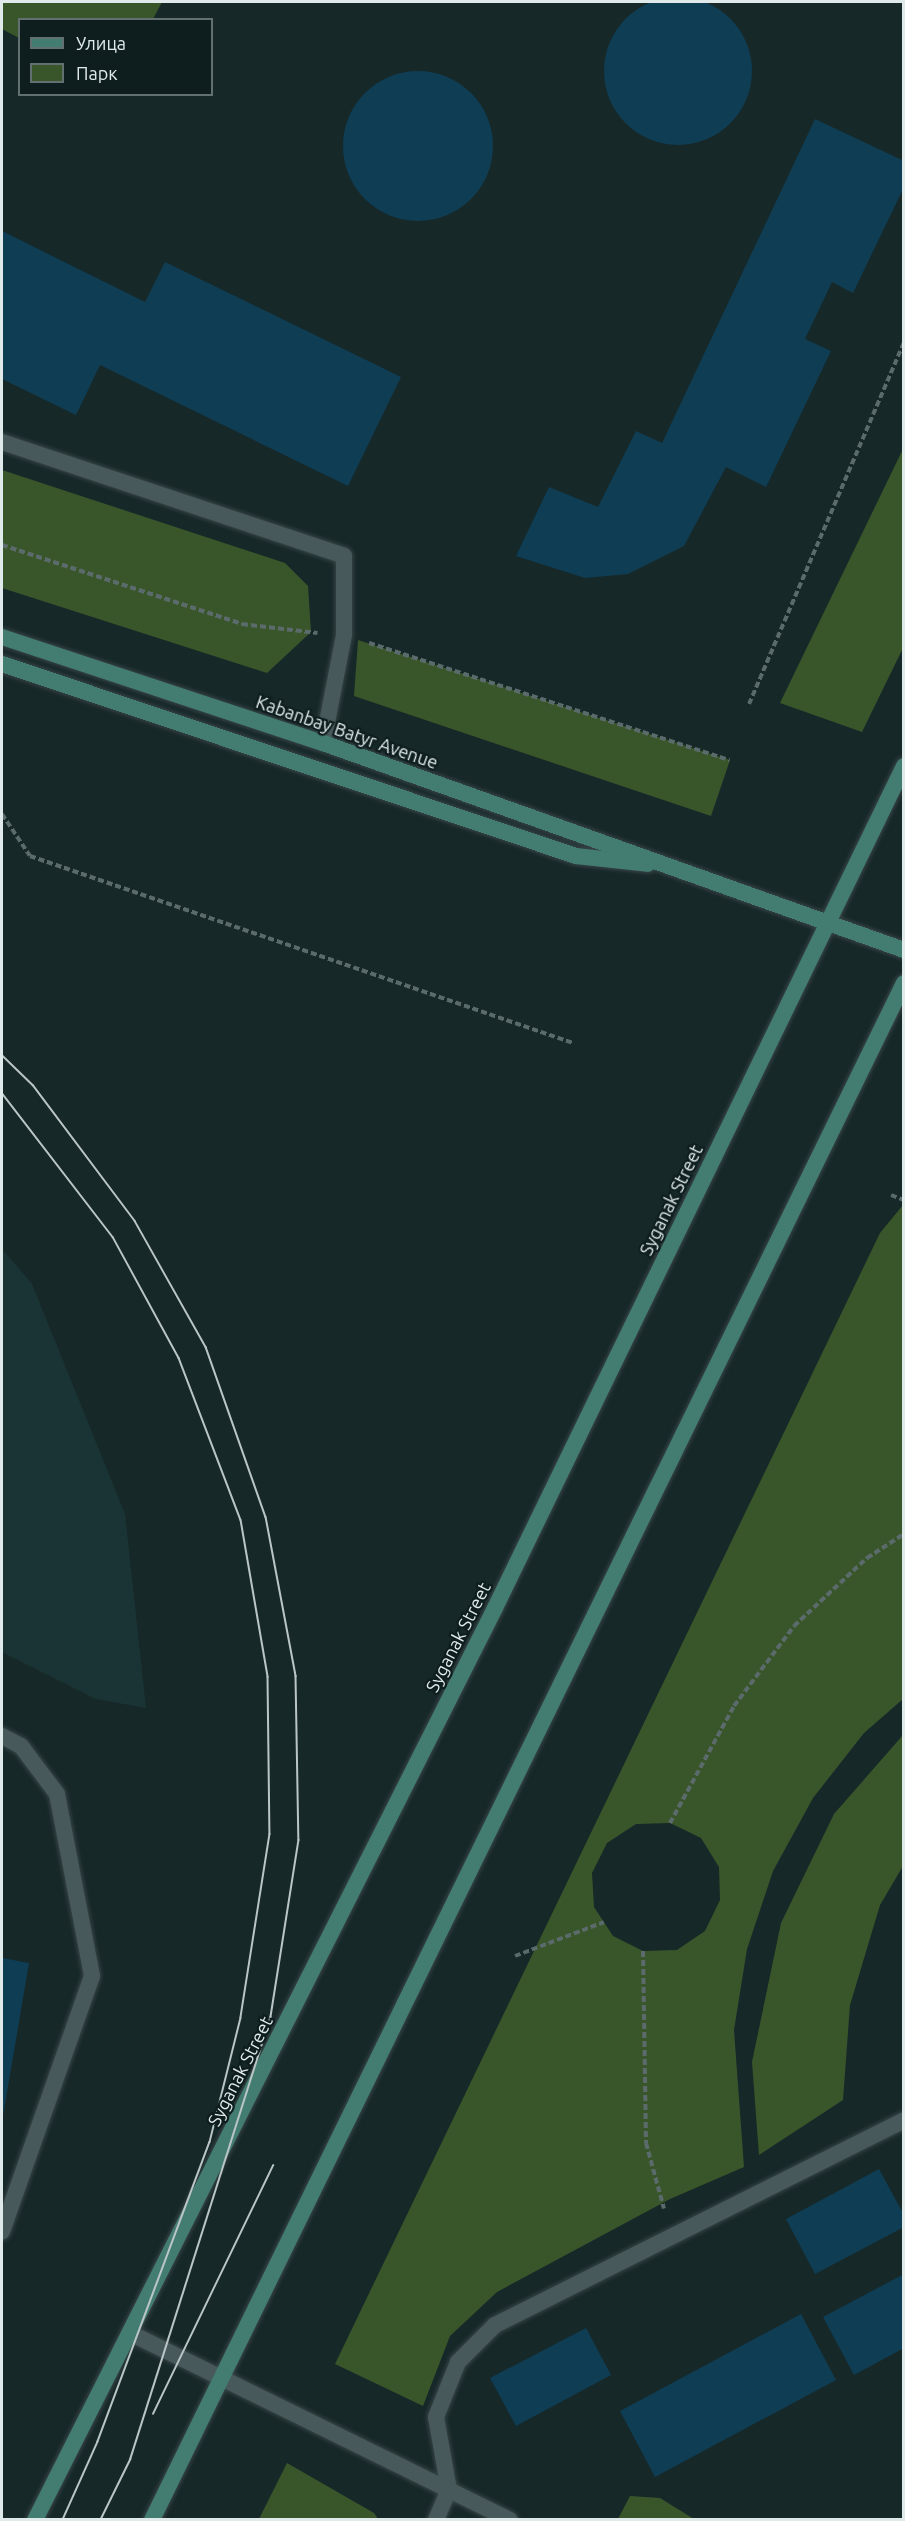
<!DOCTYPE html>
<html>
<head>
<meta charset="utf-8">
<style>
  body { margin:0 }
  #map { position:relative; width:905px; height:2521px; overflow:hidden; background:#172829; font-family:Ubuntu,sans-serif }
  div>[style] { position:absolute }
  .built>* { inset:0; background:#1a3436 }
  .green>* { inset:0; background:#39562a }
  .building>* { inset:0; background:#0f3d54 }
  .round { border-radius:50% }
  .path>* { height:4px; margin-top:-2px; transform-origin:0; background:repeating-linear-gradient(90deg,#5b6a6b 0 6px,transparent 0 9px) }
  .roads { filter:drop-shadow(0 0 2px #374446) drop-shadow(0 0 2px #374446) }
  .service>* { height:16px; margin:-8px; padding:0 8px; transform-origin:8px; border-radius:8px; background:#47595b }
  .minor>* { height:16px; margin:-8px; padding:0 8px; transform-origin:8px; border-radius:8px; background:#47595b }
  .secondary>* { height:16px; margin:-8px; padding:0 8px; transform-origin:8px; border-radius:8px; background:#437c71 }
  .tram>* { height:1.5px; margin:-0.75px; padding:0 0.75px; transform-origin:0.75px; border-radius:0.75px; background:#bac5c6 }
  span { translate:-50% -50%; white-space:nowrap; text-align:center; line-height:1.15; -webkit-text-stroke:4.5px #0e1e1f; paint-order:stroke }
  .street-label { font-size:18px; color:#e0eaeb }
  .frame { position:absolute; inset:0; border:3px solid #e0eaeb; pointer-events:none }
  .legend { position:absolute; left:18px; top:18px; width:195px; height:78px; box-sizing:border-box; background:#0e1e1f; border:2px solid #627071; margin:0; padding:8px 10px; list-style:none; font-size:18px; color:#e0eaeb }
  .legend li { display:flex; align-items:center; gap:12px; height:30px }
  .legend b { width:30px; border:2px solid #627071 }
</style>
</head>
<body>
<div id="map">
  <div class="built">
    <i style="clip-path:polygon(2px 1249px,32px 1284px,125px 1514px,146px 1708px,96px 1699px,2px 1652px)"></i>
  </div>
  <div class="green">
    <i style="clip-path:polygon(2px 2px,162px 2px,153px 19px,20px 20px,19px 38px,2px 29px)"></i>
    <i style="clip-path:polygon(903px 449px,903px 648px,862px 732px,780px 703px)"></i>
    <i style="clip-path:polygon(2px 470px,285px 563px,308px 586px,311px 632px,267px 673px,2px 588px)"></i>
    <i style="clip-path:polygon(358px 640px,730px 760px,711px 816px,354px 696px)"></i>
    <i style="clip-path:polygon(evenodd,903px 1205px,903px 1699px,864px 1733px,813px 1798px,773px 1871px,747px 1949px,734px 2030px,744px 2167px,670px 2199px,497px 2292px,450px 2336px,423px 2406px,335px 2364px,880px 1233px,903px 1205px,670px 1823px,701px 1838px,719px 1867px,720px 1900px,705px 1931px,677px 1950px,643px 1951px,613px 1936px,594px 1907px,592px 1873px,607px 1843px,636px 1824px,670px 1823px)"></i>
    <i style="clip-path:polygon(903px 1735px,903px 1866px,880px 1905px,850px 2005px,843px 2100px,759px 2155px,752px 2062px,781px 1923px,834px 1814px)"></i>
    <i style="clip-path:polygon(287px 2463px,374px 2513px,378px 2519px,259px 2519px)"></i>
    <i style="clip-path:polygon(630px 2496px,660px 2498px,694px 2519px,618px 2519px)"></i>
  </div>
  <div class="building">
    <i class="round" style="left:604px;top:-3px;width:148px;height:148px"></i>
    <i class="round" style="left:343px;top:71px;width:150px;height:150px"></i>
    <i style="clip-path:polygon(815px 119px,904px 161px,904px 187px,853px 293px,832px 282px,805px 339px,831px 351px,766px 487px,726px 467px,684px 546px,628px 574px,585px 578px,516px 556px,549px 487px,598px 507px,636px 431px,662px 443px)"></i>
    <i style="clip-path:polygon(2px 231px,145px 302px,165px 262px,401px 377px,348px 486px,100px 365px,76px 415px,2px 379px)"></i>
    <i style="clip-path:polygon(2px 1958px,29px 1963px,3px 2116px,2px 2116px)"></i>
    <i style="clip-path:polygon(879px 2169px,904px 2215px,904px 2227px,815px 2274px,786px 2219px)"></i>
    <i style="clip-path:polygon(904px 2274px,904px 2348px,854px 2375px,823px 2317px)"></i>
    <i style="clip-path:polygon(801px 2314px,836px 2380px,655px 2477px,620px 2411px)"></i>
    <i style="clip-path:polygon(586px 2328px,611px 2375px,516px 2426px,490px 2378px)"></i>
  </div>
  <div class="path">
    <i style="left:2px;top:545px;width:253px;rotate:18.2deg"></i>
    <i style="left:242px;top:624px;width:76px;rotate:6.8deg"></i>
    <i style="left:369px;top:643px;width:379px;rotate:18deg"></i>
    <i style="left:749px;top:704px;width:393px;rotate:-66.8deg"></i>
    <i style="left:2px;top:814px;width:50px;rotate:56.3deg"></i>
    <i style="left:30px;top:856px;width:574px;rotate:19deg"></i>
    <i style="left:891px;top:1195px;width:14px;rotate:21deg"></i>
    <i style="left:670px;top:1823px;width:133px;rotate:-61.3deg"></i>
    <i style="left:734px;top:1706px;width:100px;rotate:-53.1deg"></i>
    <i style="left:794px;top:1626px;width:100px;rotate:-43deg"></i>
    <i style="left:867px;top:1558px;width:44px;rotate:-33deg"></i>
    <i style="left:643px;top:1951px;width:192px;rotate:89.1deg"></i>
    <i style="left:646px;top:2143px;width:68px;rotate:74.7deg"></i>
    <i style="left:515px;top:1956px;width:95px;rotate:-20.9deg"></i>
  </div>
  <div class="roads">
    <div class="service">
      <i style="left:2px;top:442px;width:360px;rotate:18.4deg"></i>
      <i style="left:344px;top:556px;width:79px;rotate:90deg"></i>
      <i style="left:344px;top:635px;width:110px;rotate:101deg"></i>
      <i style="left:2px;top:1736px;width:21px;rotate:28deg"></i>
      <i style="left:21px;top:1746px;width:60px;rotate:53.1deg"></i>
      <i style="left:57px;top:1794px;width:185px;rotate:79.1deg"></i>
      <i style="left:92px;top:1976px;width:271px;rotate:109.4deg"></i>
      <i style="left:436px;top:2520px;width:33px;rotate:-67deg"></i>
      <i style="left:449px;top:2490px;width:74px;rotate:-100.1deg"></i>
      <i style="left:436px;top:2417px;width:59px;rotate:-68.2deg"></i>
      <i style="left:458px;top:2362px;width:52px;rotate:-45deg"></i>
      <i style="left:495px;top:2325px;width:457px;rotate:-26.6deg"></i>
    </div>
    <div class="minor">
      <i style="left:132px;top:2334px;width:421px;rotate:26.2deg"></i>
    </div>
    <div class="secondary">
      <i style="left:2px;top:637px;width:338px;rotate:18.3deg"></i>
      <i style="left:323px;top:743px;width:617px;rotate:19.61deg"></i>
      <i style="left:2px;top:664px;width:605px;rotate:18.49deg"></i>
      <i style="left:576px;top:856px;width:72px;rotate:6.3deg"></i>
      <i style="left:35px;top:2520px;width:1021px;rotate:-63.23deg"></i>
      <i style="left:495px;top:1608px;width:936px;rotate:-64.09deg"></i>
      <i style="left:152px;top:2520px;width:1711px;rotate:-63.93deg"></i>
    </div>
  </div>
  <div class="tram">
    <i style="left:2px;top:1055px;width:43px;rotate:44.1deg"></i>
    <i style="left:33px;top:1085px;width:170px;rotate:53.1deg"></i>
    <i style="left:135px;top:1221px;width:145px;rotate:60.6deg"></i>
    <i style="left:206px;top:1347px;width:180px;rotate:70.6deg"></i>
    <i style="left:266px;top:1517px;width:162px;rotate:79.3deg"></i>
    <i style="left:296px;top:1676px;width:164px;rotate:89deg"></i>
    <i style="left:299px;top:1840px;width:179px;rotate:99deg"></i>
    <i style="left:271px;top:2017px;width:464px;rotate:107.6deg"></i>
    <i style="left:131px;top:2459px;width:68px;rotate:116.2deg"></i>
    <i style="left:2px;top:1093px;width:182px;rotate:52.4deg"></i>
    <i style="left:113px;top:1237px;width:138px;rotate:61.4deg"></i>
    <i style="left:179px;top:1358px;width:173px;rotate:69.1deg"></i>
    <i style="left:241px;top:1520px;width:159px;rotate:80.2deg"></i>
    <i style="left:268px;top:1677px;width:157px;rotate:89.3deg"></i>
    <i style="left:270px;top:1834px;width:186px;rotate:99deg"></i>
    <i style="left:241px;top:2018px;width:128px;rotate:104deg"></i>
    <i style="left:210px;top:2142px;width:320px;rotate:110.5deg"></i>
    <i style="left:98px;top:2442px;width:85px;rotate:114.2deg"></i>
    <i style="left:153px;top:2414px;width:276px;rotate:-64.2deg"></i>
  </div>
  <div class="street-label">
    <span style="left:347px;top:732px;rotate:19deg">Kabanbay Batyr Avenue</span>
    <span style="left:671px;top:1200px;rotate:-64deg">Syganak Street</span>
    <span style="left:458px;top:1637px;rotate:-63deg">Syganak Street</span>
    <span style="left:240px;top:2071px;rotate:-63deg">Syganak Street</span>
  </div>
  <div class="frame"></div>
  <ul class="legend">
  <li><b style="height:8px;background:#437c71"></b>Улица</li>
  <li><b style="height:16px;background:#39562a"></b>Парк</li>
  </ul>
</div>
</body>
</html>
